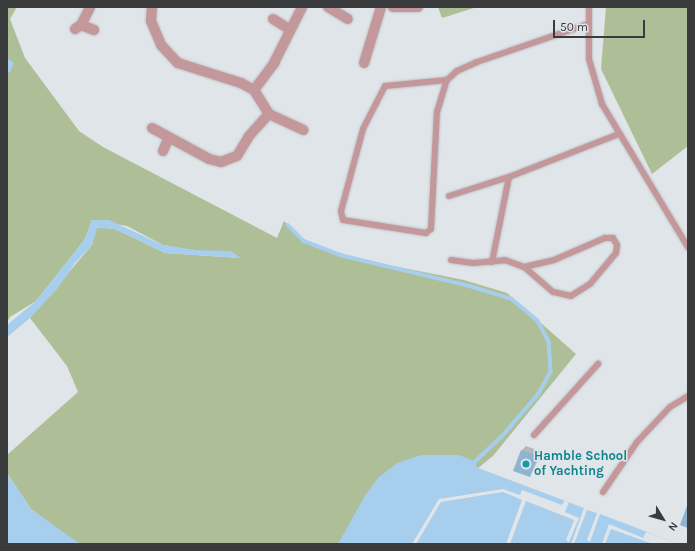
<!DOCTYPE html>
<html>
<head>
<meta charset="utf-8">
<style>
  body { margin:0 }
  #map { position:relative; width:695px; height:551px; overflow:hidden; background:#e0e5e9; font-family:Karla,sans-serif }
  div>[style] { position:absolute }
  .green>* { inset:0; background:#aebe96 }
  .water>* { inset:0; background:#a7ceed }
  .pier>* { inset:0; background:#e0e5e9 }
  .shadow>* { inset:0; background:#0003 }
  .stream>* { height:3.5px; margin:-1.75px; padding:0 1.75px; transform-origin:1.75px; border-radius:1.75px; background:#a7ceed }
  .building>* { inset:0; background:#8fb4d2 }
  .roads { filter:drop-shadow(0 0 1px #bfc3c6) drop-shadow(0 0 1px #bfc3c6) }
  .service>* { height:6px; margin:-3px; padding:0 3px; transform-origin:3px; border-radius:3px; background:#c4979b }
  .minor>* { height:10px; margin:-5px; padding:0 5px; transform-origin:5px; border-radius:5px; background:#c4979b }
  .tertiary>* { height:10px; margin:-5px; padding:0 5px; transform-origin:5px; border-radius:5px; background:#c4979b }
  .dots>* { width:11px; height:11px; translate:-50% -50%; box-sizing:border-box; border:2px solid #e0e5e9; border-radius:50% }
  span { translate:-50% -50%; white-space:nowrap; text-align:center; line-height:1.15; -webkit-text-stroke:3px #e0e5e9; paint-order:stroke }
  .culture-label { font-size:13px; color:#0d838f; font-weight:700 }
  .left { translate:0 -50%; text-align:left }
  .frame { position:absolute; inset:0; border:8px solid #393b3c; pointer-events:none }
  .north { position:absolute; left:643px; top:499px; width:40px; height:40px; -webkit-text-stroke:3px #e0e5e9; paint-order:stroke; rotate:127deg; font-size:11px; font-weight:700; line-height:16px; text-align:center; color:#393b3c }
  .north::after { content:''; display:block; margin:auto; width:14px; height:18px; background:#393b3c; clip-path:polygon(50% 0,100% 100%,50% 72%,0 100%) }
  .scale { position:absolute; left:553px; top:20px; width:92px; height:18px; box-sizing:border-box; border:2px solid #393b3c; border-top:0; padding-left:5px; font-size:12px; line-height:14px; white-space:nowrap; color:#393b3c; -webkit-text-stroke:3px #e0e5e9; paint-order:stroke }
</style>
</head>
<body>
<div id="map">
  <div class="green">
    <i style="clip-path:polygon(7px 7px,17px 7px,10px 19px,25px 58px,79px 131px,103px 147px,277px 238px,284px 221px,304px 241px,358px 259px,464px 280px,507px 293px,576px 354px,493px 456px,478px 468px,345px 536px,338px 544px,80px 544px,70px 538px,31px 509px,7px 473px,7px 455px,78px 392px,67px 366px,30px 318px,92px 245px,97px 227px,115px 229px,165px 253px,240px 258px,163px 245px,127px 226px,92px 220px,85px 239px,36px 301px,10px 317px,7px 322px)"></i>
    <i style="clip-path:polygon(438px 7px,477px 7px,442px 18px)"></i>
    <i style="clip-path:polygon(606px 7px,688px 7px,688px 146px,652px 174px,601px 69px)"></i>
  </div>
  <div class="water">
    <i style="clip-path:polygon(7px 58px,14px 63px,10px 72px,7px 73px)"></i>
    <i style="clip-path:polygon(92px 220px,109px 220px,163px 245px,196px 250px,231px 251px,241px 258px,165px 253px,115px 229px,97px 228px,92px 245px,75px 263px,57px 289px,30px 318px,7px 337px,7px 325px,36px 301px,85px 239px)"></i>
    <i style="clip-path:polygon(421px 455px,459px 455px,474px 461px,478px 468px,584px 508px,571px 544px,338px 544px,366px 494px,379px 477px,397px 463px)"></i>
    <i style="clip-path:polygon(7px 473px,31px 509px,80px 544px,7px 544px)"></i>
    <i style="clip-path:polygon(587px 510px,597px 513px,587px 540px,590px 542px,600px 514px,679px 544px,574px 544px)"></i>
  </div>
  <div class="pier">
    <i style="clip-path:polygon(503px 489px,520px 495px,522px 490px,562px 505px,564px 501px,569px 502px,565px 512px,579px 518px,569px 542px,566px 540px,574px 520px,526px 501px,510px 544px,506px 544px,522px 500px,503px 492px,441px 502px,416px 544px,412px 544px,439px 499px)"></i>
    <i style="clip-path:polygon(609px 524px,643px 538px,646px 532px,679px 544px,653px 544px,611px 529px,605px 544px,602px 544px)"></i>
  </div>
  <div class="shadow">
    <i style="clip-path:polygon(526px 446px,542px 452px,530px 476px,522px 450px)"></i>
  </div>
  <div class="stream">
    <i style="left:288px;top:225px;width:23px;rotate:45deg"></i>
    <i style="left:304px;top:241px;width:39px;rotate:21deg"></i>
    <i style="left:340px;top:255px;width:134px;rotate:13.4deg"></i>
    <i style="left:470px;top:286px;width:44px;rotate:17.2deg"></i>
    <i style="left:512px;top:299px;width:34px;rotate:40deg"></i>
    <i style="left:538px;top:321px;width:24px;rotate:62deg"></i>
    <i style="left:549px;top:342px;width:30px;rotate:86deg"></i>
    <i style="left:551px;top:372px;width:25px;rotate:119deg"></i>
    <i style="left:539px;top:394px;width:57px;rotate:130.7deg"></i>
    <i style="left:502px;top:437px;width:40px;rotate:137deg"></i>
  </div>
  <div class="building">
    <i style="clip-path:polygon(521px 450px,538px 456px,530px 477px,513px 471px)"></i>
    <i style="clip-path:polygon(688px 503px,688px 528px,680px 525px)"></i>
  </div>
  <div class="roads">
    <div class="service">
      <i style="left:589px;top:7px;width:52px;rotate:90deg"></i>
      <i style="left:589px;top:59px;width:47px;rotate:73.9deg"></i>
      <i style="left:602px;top:104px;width:167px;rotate:59deg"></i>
      <i style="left:447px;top:80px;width:62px;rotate:174.5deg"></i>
      <i style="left:385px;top:86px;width:48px;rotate:117.1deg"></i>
      <i style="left:363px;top:129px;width:85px;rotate:105deg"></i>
      <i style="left:341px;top:211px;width:9px;rotate:77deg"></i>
      <i style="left:343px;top:220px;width:84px;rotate:8.9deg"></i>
      <i style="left:426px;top:233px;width:6px;rotate:-39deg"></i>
      <i style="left:431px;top:229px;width:117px;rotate:-87.1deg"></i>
      <i style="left:437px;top:112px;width:34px;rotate:-73deg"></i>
      <i style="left:447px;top:80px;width:13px;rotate:-42deg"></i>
      <i style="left:457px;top:71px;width:22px;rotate:-24deg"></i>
      <i style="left:477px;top:62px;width:117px;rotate:-18.9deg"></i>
      <i style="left:449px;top:196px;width:63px;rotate:-17.6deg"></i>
      <i style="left:509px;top:177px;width:118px;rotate:-21.4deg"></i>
      <i style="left:451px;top:260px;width:22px;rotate:8deg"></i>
      <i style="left:473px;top:263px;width:32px;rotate:-5deg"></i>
      <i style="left:505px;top:260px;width:20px;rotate:20deg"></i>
      <i style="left:524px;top:267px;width:31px;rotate:-13deg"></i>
      <i style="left:554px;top:260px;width:56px;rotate:-23.3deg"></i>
      <i style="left:605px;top:238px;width:8px"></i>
      <i style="left:613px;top:238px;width:8px;rotate:60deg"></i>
      <i style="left:617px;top:245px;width:8px;rotate:97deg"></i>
      <i style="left:616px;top:253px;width:40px;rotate:130deg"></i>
      <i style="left:590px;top:284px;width:22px;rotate:148deg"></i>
      <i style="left:571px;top:296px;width:18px;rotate:-167deg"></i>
      <i style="left:553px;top:292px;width:38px;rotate:-139deg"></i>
      <i style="left:492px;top:262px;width:87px;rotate:-78.7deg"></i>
      <i style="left:534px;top:435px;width:96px;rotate:-48deg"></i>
      <i style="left:603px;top:492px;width:60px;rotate:-55.8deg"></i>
      <i style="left:637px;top:442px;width:48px;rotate:-46.7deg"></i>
      <i style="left:670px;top:407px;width:21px;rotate:-31deg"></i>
    </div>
    <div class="minor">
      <i style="left:152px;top:7px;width:14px;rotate:94deg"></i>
      <i style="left:151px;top:21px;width:26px;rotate:67deg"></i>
      <i style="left:161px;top:45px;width:25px;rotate:47deg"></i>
      <i style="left:178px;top:63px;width:66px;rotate:17.6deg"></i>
      <i style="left:241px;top:83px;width:15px;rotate:28deg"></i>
      <i style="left:254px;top:90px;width:28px;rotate:58deg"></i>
      <i style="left:269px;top:114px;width:38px;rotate:25deg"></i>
      <i style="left:328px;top:7px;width:23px;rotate:31deg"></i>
      <i style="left:273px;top:19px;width:19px;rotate:32deg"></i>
      <i style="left:81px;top:25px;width:14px;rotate:21deg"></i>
      <i style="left:75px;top:29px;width:7px;rotate:-34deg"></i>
      <i style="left:81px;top:25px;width:20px;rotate:-63deg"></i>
      <i style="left:364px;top:63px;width:59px;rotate:-73.1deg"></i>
      <i style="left:254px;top:90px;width:34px;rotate:-53deg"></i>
      <i style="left:274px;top:63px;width:63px;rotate:-63.4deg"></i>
      <i style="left:152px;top:128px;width:65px;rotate:28.5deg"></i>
      <i style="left:209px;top:159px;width:12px;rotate:14deg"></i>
      <i style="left:221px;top:162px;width:17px;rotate:-21deg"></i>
      <i style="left:237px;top:156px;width:23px;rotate:-59deg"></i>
      <i style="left:249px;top:136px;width:30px;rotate:-48deg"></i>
      <i style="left:163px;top:151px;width:15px;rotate:-67deg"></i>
    </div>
    <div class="tertiary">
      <i style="left:393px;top:7px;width:25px"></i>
    </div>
  </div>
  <div class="dots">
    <i style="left:526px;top:464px;background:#0f9aa8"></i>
  </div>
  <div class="culture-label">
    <span class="left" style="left:534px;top:464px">Hamble School<br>of Yachting</span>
  </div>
  <div class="frame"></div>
  <div class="north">N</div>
  <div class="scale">50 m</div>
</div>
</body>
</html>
